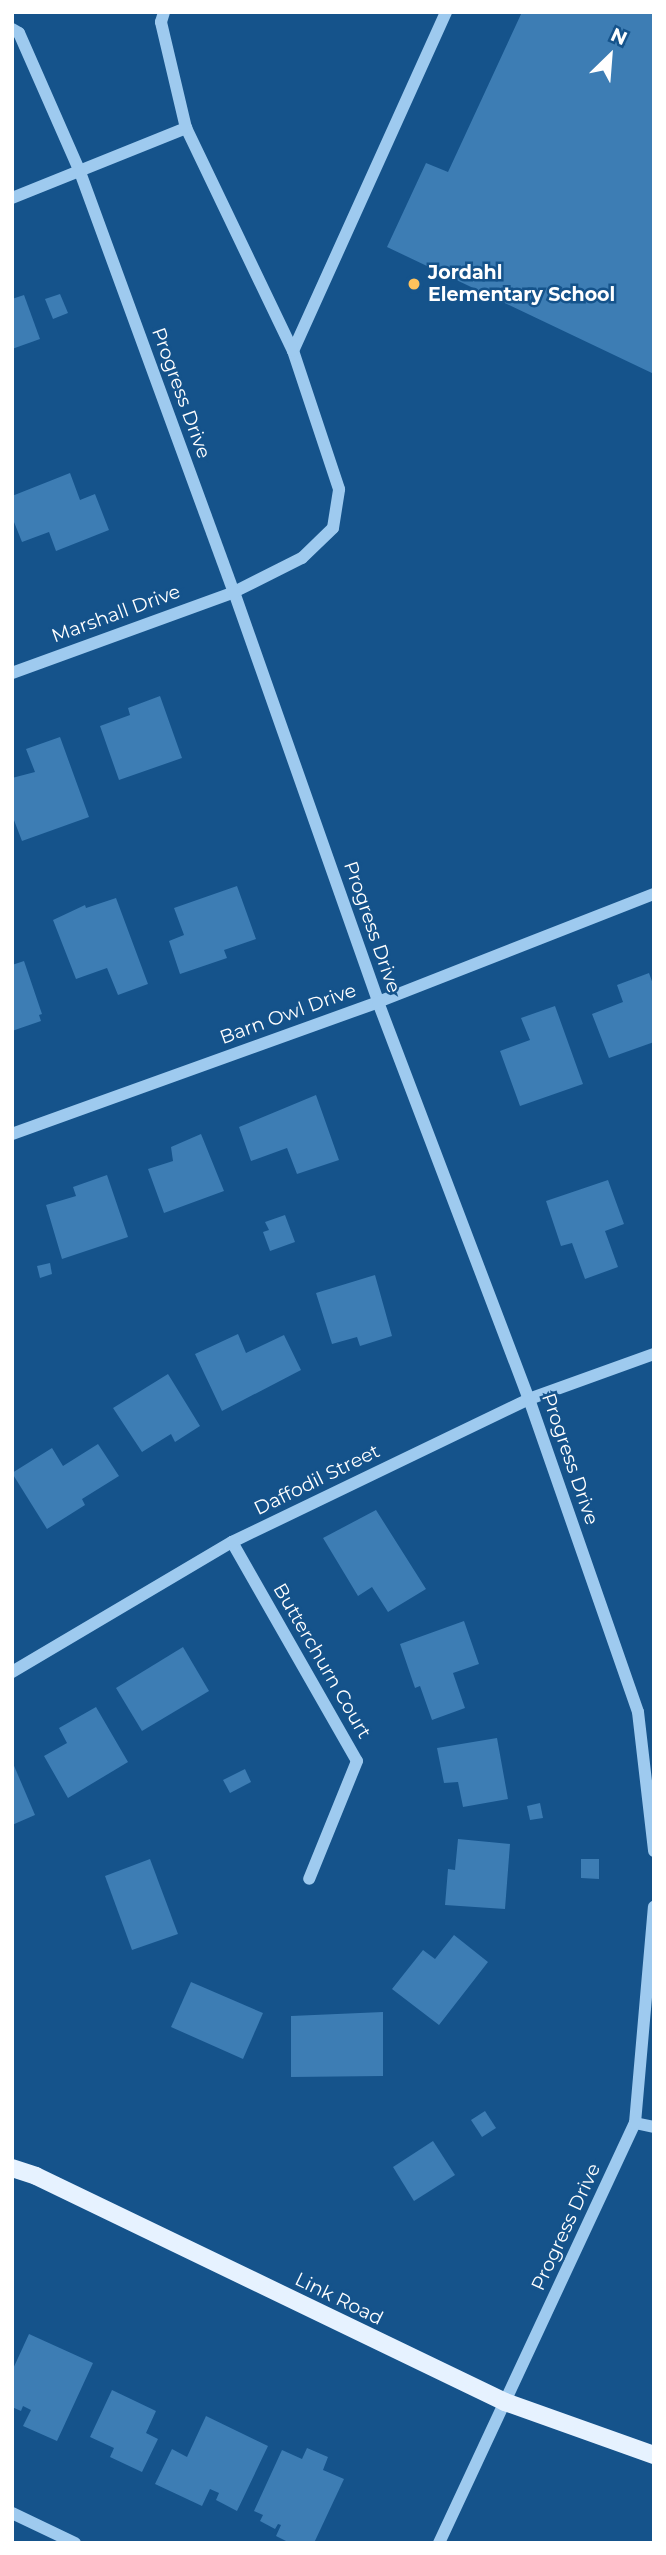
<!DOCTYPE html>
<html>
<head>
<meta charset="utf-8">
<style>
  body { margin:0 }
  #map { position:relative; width:666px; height:2555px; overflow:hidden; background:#15538b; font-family:Montserrat,sans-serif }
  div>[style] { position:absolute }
  .building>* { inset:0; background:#3d7db4 }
  .minor>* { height:12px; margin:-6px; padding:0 6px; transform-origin:6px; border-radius:6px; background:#9ecaef }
  .major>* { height:18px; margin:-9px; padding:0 9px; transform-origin:9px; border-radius:9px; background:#e6f2ff }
  .dots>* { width:19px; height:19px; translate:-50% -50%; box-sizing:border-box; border:4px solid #15538b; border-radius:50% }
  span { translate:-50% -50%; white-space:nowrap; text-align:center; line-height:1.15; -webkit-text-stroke:5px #15538b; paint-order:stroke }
  .poi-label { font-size:19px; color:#fff; font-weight:700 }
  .left { translate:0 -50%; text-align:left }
  .street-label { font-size:19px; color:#fff }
  .frame { position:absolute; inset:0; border:14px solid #fff; pointer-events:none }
  .north { position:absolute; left:575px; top:21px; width:70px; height:70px; -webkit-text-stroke:5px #15538b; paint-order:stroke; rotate:25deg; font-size:19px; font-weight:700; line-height:28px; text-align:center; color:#fff }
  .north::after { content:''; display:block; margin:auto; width:24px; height:32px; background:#fff; clip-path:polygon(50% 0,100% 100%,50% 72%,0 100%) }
</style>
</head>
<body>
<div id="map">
  <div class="building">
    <i style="clip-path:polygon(522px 12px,654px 12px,654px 374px,387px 247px,426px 163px,448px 172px)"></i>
    <i style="clip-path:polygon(60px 294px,68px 313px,53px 319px,45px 299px)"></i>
    <i style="clip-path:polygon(24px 295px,40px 339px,12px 349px,12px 299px)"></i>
    <i style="clip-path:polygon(70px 473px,80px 500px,95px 494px,109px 530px,56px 551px,49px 532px,22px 542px,12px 517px,12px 496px)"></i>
    <i style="clip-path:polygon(160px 696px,182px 758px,119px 780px,100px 726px,130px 715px,128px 708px)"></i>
    <i style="clip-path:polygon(60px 737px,89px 817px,22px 841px,12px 815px,12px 778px,35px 772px,26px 749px)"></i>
    <i style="clip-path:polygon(237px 886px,256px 939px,224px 950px,227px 958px,180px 974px,169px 941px,184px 935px,174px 908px)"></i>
    <i style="clip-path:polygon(116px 898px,148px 984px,118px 995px,107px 968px,76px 979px,53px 920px,85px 905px,86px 908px)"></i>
    <i style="clip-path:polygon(24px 961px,42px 1014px,39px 1015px,41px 1021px,12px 1031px,12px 965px)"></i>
    <i style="clip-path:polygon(649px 973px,654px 987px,654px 1042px,609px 1058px,592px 1014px,623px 1002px,617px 985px)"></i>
    <i style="clip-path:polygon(555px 1006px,583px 1084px,520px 1106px,500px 1051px,530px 1040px,521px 1018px)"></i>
    <i style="clip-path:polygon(316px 1095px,339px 1160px,297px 1174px,287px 1148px,251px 1161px,239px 1127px)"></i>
    <i style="clip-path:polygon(201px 1134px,224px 1191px,164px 1213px,148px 1169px,173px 1161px,171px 1147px)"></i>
    <i style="clip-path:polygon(107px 1175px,128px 1237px,62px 1259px,46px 1205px,76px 1196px,73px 1187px)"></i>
    <i style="clip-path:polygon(608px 1180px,624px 1224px,605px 1231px,618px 1267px,585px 1279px,572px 1243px,561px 1246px,546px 1201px)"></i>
    <i style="clip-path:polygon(285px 1215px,295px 1242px,270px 1251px,263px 1232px,269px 1230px,265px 1222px)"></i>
    <i style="clip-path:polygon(50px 1263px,52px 1274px,40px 1278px,37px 1266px)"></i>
    <i style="clip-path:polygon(375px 1275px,392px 1336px,360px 1346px,357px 1337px,332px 1344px,316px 1293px)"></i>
    <i style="clip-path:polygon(238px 1334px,246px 1353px,284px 1335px,301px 1370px,222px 1411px,195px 1354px)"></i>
    <i style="clip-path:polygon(168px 1374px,200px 1426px,175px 1442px,171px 1434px,142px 1452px,113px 1408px)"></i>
    <i style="clip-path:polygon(98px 1444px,119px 1476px,82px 1499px,85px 1505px,47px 1529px,12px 1473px,52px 1448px,63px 1466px)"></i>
    <i style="clip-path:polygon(376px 1510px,426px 1589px,388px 1612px,372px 1587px,358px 1596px,323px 1538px)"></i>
    <i style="clip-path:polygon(464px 1621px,479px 1664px,453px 1673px,465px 1708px,432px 1720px,420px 1686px,415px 1688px,400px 1644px)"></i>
    <i style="clip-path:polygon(183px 1647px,209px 1691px,142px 1731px,116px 1688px)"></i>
    <i style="clip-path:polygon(96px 1707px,128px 1762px,68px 1798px,44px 1756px,67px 1743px,59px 1728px)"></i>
    <i style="clip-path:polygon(497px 1738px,508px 1799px,463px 1807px,458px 1782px,444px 1783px,437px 1748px)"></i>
    <i style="clip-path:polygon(12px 1761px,35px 1815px,12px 1825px)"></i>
    <i style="clip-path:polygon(245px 1769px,251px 1782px,230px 1793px,223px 1780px)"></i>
    <i style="clip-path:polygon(540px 1803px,543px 1818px,530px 1820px,527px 1806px)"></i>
    <i style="clip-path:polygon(458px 1839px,510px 1844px,505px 1909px,445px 1905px,448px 1869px,455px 1870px)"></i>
    <i style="clip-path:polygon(150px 1859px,178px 1934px,132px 1950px,105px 1876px)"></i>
    <i style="clip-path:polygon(581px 1859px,599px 1859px,599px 1879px,581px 1878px)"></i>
    <i style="clip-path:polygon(454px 1935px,488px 1962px,439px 2025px,392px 1989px,423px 1950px,435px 1959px)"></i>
    <i style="clip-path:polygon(191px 1982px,263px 2013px,243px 2059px,171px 2027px)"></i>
    <i style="clip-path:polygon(383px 2012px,383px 2076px,291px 2077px,291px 2016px)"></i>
    <i style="clip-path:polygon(485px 2111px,496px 2128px,482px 2137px,471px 2120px)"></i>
    <i style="clip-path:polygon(433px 2141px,455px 2175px,414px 2201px,393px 2167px)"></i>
    <i style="clip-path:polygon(29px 2334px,93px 2363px,57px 2441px,23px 2426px,31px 2410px,23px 2406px,21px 2411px,12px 2407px,12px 2371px)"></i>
    <i style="clip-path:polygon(112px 2390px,156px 2411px,146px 2433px,158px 2439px,142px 2472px,110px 2457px,114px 2448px,90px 2437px)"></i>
    <i style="clip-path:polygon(206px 2416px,268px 2446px,237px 2511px,216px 2500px,219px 2493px,210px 2489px,202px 2506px,155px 2484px,172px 2449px,187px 2457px)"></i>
    <i style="clip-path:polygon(307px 2448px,328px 2457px,323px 2470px,344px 2479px,314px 2543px,290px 2543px,276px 2536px,281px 2525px,278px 2524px,275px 2529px,260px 2521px,263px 2515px,254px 2511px,282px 2450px,302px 2459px)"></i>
  </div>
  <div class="minor">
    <i style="left:12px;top:29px;width:8px;rotate:30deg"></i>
    <i style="left:19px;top:33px;width:152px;rotate:66.3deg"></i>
    <i style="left:80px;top:172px;width:447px;rotate:69.9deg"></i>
    <i style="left:234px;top:592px;width:435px;rotate:70.6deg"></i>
    <i style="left:378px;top:1002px;width:425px;rotate:69.2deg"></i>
    <i style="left:529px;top:1399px;width:331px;rotate:70.8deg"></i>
    <i style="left:638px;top:1712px;width:140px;rotate:83.4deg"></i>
    <i style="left:12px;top:198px;width:188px;rotate:-21.9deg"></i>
    <i style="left:293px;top:351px;width:372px;rotate:-65.7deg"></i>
    <i style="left:12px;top:673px;width:236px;rotate:-20deg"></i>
    <i style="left:234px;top:592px;width:76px;rotate:-26.6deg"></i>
    <i style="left:302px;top:558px;width:43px;rotate:-44.1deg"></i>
    <i style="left:333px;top:528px;width:39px;rotate:-81deg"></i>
    <i style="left:339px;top:489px;width:145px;rotate:-108.4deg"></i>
    <i style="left:293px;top:351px;width:247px;rotate:-115.6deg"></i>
    <i style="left:186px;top:128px;width:109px;rotate:-103.3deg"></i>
    <i style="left:161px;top:22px;width:10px;rotate:-73deg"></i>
    <i style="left:12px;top:1134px;width:389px;rotate:-19.8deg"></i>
    <i style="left:378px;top:1002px;width:296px;rotate:-21.4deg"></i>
    <i style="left:232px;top:1542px;width:252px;rotate:60.3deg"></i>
    <i style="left:357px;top:1761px;width:127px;rotate:112.1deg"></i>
    <i style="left:12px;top:1672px;width:256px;rotate:-30.6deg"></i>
    <i style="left:232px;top:1542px;width:330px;rotate:-25.7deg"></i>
    <i style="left:529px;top:1399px;width:133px;rotate:-19.8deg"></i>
    <i style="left:635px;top:2123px;width:19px;rotate:12deg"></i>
    <i style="left:12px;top:2513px;width:70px;rotate:25.5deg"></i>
    <i style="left:439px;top:2543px;width:463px;rotate:-65deg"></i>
    <i style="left:635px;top:2123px;width:217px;rotate:-85deg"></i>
  </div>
  <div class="major">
    <i style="left:12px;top:2168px;width:25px;rotate:18deg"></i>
    <i style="left:36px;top:2176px;width:521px;rotate:25.73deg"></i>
    <i style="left:505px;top:2402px;width:158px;rotate:19.6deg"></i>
  </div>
  <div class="dots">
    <i style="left:414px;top:284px;background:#ffc25c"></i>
  </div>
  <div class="poi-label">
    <span class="left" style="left:428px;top:284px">Jordahl<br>Elementary School</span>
  </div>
  <div class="street-label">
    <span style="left:181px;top:393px;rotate:70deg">Progress Drive</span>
    <span style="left:116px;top:614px;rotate:-20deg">Marshall Drive</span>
    <span style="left:372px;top:927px;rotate:71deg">Progress Drive</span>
    <span style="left:288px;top:1014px;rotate:-20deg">Barn Owl Drive</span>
    <span style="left:570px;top:1459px;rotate:71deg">Progress Drive</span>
    <span style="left:317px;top:1480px;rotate:-26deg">Daffodil Street</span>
    <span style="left:322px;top:1661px;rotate:60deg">Butterchurn Court</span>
    <span style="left:566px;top:2227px;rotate:-65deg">Progress Drive</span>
    <span style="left:339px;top:2299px;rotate:26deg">Link Road</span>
  </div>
  <div class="frame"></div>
  <div class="north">N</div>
</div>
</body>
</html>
